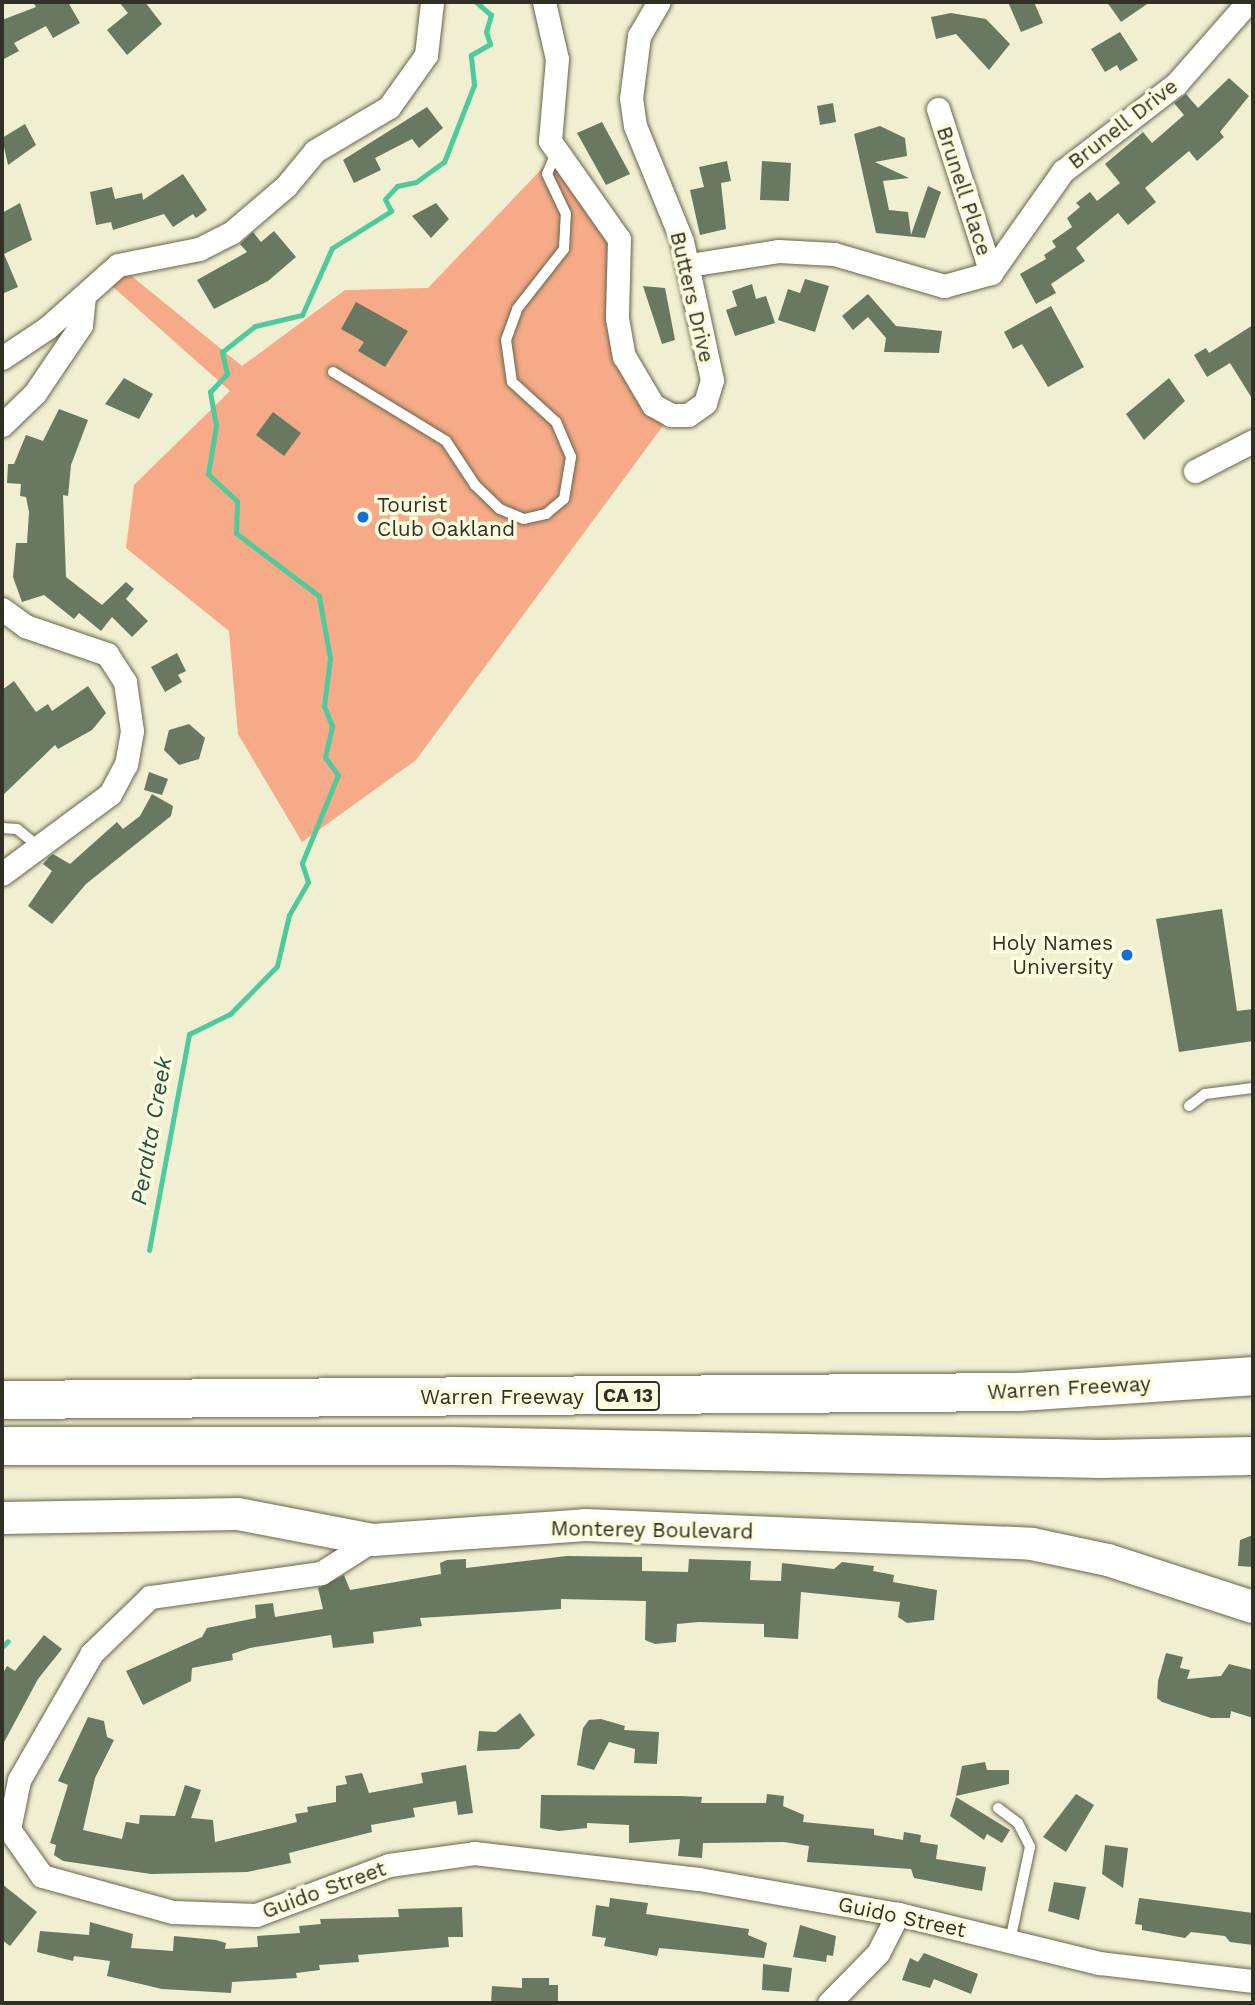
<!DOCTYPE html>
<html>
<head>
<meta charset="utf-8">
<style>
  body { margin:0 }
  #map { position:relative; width:1255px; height:2005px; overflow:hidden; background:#f0efd1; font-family:"Work Sans",sans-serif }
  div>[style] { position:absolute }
  .green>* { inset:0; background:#f6aa87 }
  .stream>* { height:5px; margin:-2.5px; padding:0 2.5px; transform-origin:2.5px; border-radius:2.5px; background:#4fca9d }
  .building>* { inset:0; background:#687861 }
  .roads { filter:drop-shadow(0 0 2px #66654b) drop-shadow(0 0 2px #66654b) }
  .lane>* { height:10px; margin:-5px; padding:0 5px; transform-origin:5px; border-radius:5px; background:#fff }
  .street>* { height:23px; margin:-11.5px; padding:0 11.5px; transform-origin:11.5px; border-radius:11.5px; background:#fff }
  .secondary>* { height:32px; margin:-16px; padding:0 16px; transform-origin:16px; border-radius:16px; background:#fff }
  .highway>* { height:38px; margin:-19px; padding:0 19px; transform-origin:19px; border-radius:19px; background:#fff }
  .dots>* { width:19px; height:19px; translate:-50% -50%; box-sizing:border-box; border:4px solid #fdfcde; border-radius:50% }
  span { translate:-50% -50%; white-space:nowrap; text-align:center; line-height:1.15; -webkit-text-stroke:7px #fdfcde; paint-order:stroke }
  .shield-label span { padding:2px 5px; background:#fdfcde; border:2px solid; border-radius:5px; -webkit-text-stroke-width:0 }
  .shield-label { font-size:19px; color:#303024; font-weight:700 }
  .street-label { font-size:21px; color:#303024 }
  .poi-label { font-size:21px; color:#303024 }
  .left { translate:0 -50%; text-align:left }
  .right { translate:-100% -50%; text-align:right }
  .water-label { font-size:23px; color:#205340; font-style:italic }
  .frame { position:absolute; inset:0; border:4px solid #303024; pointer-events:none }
</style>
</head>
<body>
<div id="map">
  <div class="green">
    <i style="clip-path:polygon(555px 155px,610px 220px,624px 356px,671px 415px,416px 760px,302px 842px,238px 734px,229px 631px,126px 548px,134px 485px,230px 391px,103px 278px,118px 265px,242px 366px,345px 290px,428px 288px)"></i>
  </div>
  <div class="stream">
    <i style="left:149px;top:1250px;width:220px;rotate:-79.5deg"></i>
    <i style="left:189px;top:1034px;width:46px;rotate:-26deg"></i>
    <i style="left:230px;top:1014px;width:67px;rotate:-45.6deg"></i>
    <i style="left:277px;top:966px;width:52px;rotate:-76.8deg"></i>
    <i style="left:289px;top:915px;width:38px;rotate:-60deg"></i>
    <i style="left:308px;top:882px;width:20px;rotate:-108deg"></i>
    <i style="left:302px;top:863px;width:95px;rotate:-67.8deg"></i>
    <i style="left:338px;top:775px;width:22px;rotate:-126deg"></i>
    <i style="left:325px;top:757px;width:32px;rotate:-77deg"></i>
    <i style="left:332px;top:726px;width:22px;rotate:-112deg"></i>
    <i style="left:324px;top:706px;width:48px;rotate:-82.9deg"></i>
    <i style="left:330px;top:658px;width:63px;rotate:-100.1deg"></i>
    <i style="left:319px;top:596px;width:104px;rotate:-142.8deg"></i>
    <i style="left:236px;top:533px;width:32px;rotate:-88deg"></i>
    <i style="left:237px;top:501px;width:40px;rotate:-137deg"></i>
    <i style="left:208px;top:474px;width:49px;rotate:-80.5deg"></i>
    <i style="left:216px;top:426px;width:35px;rotate:-100deg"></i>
    <i style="left:210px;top:392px;width:25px;rotate:-47deg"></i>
    <i style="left:227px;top:374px;width:23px;rotate:-103deg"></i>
    <i style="left:222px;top:352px;width:42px;rotate:-38.2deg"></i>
    <i style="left:255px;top:326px;width:48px;rotate:-13.2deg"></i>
    <i style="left:302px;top:315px;width:73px;rotate:-65.9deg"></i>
    <i style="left:332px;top:248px;width:70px;rotate:-32.1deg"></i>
    <i style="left:391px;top:211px;width:13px;rotate:-117deg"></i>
    <i style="left:385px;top:199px;width:18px;rotate:-47deg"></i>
    <i style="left:397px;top:186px;width:19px;rotate:-12deg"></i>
    <i style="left:416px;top:182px;width:34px;rotate:-36deg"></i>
    <i style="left:444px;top:162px;width:83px;rotate:-68.7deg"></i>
    <i style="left:474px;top:85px;width:30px;rotate:-96deg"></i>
    <i style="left:471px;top:55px;width:22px;rotate:-30deg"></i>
    <i style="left:490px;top:44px;width:13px;rotate:-108deg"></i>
    <i style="left:486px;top:32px;width:18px;rotate:-74deg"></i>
    <i style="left:491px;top:15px;width:20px;rotate:-139deg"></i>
    <i style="left:2px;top:1647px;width:8px;rotate:-45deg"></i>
  </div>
  <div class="building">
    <i style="clip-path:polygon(33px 2px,68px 2px,80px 23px,53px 38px,46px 26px,14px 43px,19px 51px,2px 60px,2px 20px,36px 7px)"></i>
    <i style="clip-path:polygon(119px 2px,145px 2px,162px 24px,127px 55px,107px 30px,128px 13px)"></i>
    <i style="clip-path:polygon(1008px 2px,1034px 2px,1043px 23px,1021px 32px)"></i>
    <i style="clip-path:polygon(1107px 2px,1150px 2px,1121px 22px)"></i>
    <i style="clip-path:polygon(951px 13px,986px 19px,1010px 44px,989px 70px,956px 34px,936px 39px,931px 17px)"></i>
    <i style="clip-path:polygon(1120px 32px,1138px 60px,1120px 71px,1117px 65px,1105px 72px,1091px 49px)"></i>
    <i style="clip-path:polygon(1229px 78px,1249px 96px,1220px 132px,1224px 137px,1197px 161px,1189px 151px,1145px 188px,1156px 202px,1128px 225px,1118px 213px,1076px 248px,1085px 261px,1051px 284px,1056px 293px,1036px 304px,1020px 274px,1046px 259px,1044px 255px,1056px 247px,1052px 241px,1072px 227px,1067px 218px,1080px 207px,1076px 203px,1090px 192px,1097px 201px,1120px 183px,1105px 164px,1143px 132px,1152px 143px,1184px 115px,1174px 103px,1186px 94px,1198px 108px)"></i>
    <i style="clip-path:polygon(833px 103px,836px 122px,820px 125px,817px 106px)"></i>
    <i style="clip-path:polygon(427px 107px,443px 128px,419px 148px,412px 139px,375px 158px,381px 170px,354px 183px,343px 160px)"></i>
    <i style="clip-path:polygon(602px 122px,630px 174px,606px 185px,577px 133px)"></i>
    <i style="clip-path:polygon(25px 124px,36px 145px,8px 165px,2px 138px)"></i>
    <i style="clip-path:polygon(880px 126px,905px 138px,907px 156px,875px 162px,909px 178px,883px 181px,889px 210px,908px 212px,911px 235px,928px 186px,941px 192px,925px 238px,876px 233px,854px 134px)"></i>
    <i style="clip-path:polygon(727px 161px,731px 181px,721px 183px,726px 229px,700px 235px,690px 190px,704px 187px,699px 167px)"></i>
    <i style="clip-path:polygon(762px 161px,791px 163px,789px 201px,760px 200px)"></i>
    <i style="clip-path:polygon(183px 174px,207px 210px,196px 218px,193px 214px,173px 227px,164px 214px,113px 230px,111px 222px,96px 225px,90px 192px,112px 187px,115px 199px,142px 193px,143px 200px)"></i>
    <i style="clip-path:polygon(20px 203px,32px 240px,4px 254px,18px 287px,2px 294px,2px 213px)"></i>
    <i style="clip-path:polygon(436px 203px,449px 219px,431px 238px,412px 216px)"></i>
    <i style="clip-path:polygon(274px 231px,296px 257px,268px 281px,214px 309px,197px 280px,247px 252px,240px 244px,253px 232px,261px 242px)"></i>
    <i style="clip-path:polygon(805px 279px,829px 286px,815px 332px,778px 320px,788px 289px,800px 293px)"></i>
    <i style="clip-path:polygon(752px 284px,756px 299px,766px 296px,775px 323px,735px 336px,726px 310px,737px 306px,732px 291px)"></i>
    <i style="clip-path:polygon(643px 286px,665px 288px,675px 340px,662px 344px)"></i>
    <i style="clip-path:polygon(868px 294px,896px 326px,942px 331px,939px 353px,884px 352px,886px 338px,868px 317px,853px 330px,842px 316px)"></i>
    <i style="clip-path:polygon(356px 302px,408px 331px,385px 367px,358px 351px,364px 342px,341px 329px)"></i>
    <i style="clip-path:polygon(1051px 306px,1084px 367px,1048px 387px,1022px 344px,1013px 349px,1004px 332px)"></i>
    <i style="clip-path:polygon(1253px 325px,1253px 400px,1230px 363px,1207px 377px,1194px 355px,1206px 348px,1209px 353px)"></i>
    <i style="clip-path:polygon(124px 378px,153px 394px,139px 419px,105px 404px)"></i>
    <i style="clip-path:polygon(1169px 378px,1185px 401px,1144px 440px,1126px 414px)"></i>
    <i style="clip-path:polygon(59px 409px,88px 420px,71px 465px,68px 496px,63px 495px,66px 577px,102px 605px,126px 582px,134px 589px,126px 599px,148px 621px,132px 637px,112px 617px,101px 631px,79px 613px,74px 619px,44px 595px,22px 602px,13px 577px,16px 543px,27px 543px,29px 512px,26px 497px,20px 496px,21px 484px,7px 483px,8px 464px,14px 464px,26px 435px,43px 441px)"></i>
    <i style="clip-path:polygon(273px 412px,301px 433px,284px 456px,256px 435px)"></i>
    <i style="clip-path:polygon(177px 653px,186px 671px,178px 675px,182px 682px,165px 692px,151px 667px)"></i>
    <i style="clip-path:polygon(14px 681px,36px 712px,48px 704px,52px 711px,88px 686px,106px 713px,92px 730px,58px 749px,55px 745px,2px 796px,2px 690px)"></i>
    <i style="clip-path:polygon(189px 724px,205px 738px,199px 759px,179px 765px,164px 750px,169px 730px)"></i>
    <i style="clip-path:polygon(149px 772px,168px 779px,162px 795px,144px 790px)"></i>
    <i style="clip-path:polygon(152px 794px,173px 806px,171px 816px,86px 884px,52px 924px,28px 906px,52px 871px,43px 864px,49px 857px,53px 854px,70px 864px,117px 822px,123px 829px,140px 816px)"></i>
    <i style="clip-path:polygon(1222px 909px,1237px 1011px,1253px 1009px,1253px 1041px,1179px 1052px,1156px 919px)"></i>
    <i style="clip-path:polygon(1253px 1535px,1253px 1567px,1238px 1566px,1240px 1540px)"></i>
    <i style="clip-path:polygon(567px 1556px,642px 1557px,642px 1571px,688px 1572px,689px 1559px,751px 1561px,750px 1580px,781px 1581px,782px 1563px,834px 1569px,842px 1562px,874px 1566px,873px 1571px,894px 1575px,893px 1582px,937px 1590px,934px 1620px,907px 1623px,898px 1617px,900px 1602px,801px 1592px,798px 1639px,764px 1637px,764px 1624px,699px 1622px,677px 1624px,676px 1642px,655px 1644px,645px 1640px,646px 1601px,561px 1599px,561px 1609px,420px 1618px,422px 1626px,373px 1632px,374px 1643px,333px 1648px,331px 1635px,250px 1648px,232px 1654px,233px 1660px,192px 1668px,191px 1681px,143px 1705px,126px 1671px,202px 1637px,207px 1628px,256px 1618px,255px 1605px,273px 1603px,275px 1617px,323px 1609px,318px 1588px,344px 1575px,350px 1590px,441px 1574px,440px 1563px,447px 1560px,466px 1559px,466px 1568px)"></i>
    <i style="clip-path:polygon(44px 1635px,62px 1649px,38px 1679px,2px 1746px,2px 1675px,7px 1666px,15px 1671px)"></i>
    <i style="clip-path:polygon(1166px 1653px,1183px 1657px,1180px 1668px,1190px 1670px,1187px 1679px,1221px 1676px,1229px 1664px,1253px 1670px,1253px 1718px,1231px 1711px,1230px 1718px,1211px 1718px,1162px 1702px,1157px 1698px,1158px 1681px)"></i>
    <i style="clip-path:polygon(520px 1713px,535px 1735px,519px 1749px,477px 1751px,479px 1731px,496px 1732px)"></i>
    <i style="clip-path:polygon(88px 1717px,104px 1721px,107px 1737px,114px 1740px,95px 1778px,83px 1830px,122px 1839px,126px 1822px,139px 1824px,140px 1815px,175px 1816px,185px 1785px,201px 1790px,191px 1818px,213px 1820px,215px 1842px,297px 1822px,295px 1814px,308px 1812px,307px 1807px,336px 1802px,336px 1786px,347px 1784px,345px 1776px,362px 1773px,369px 1793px,423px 1783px,421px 1773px,466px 1765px,473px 1813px,458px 1815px,456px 1801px,413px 1808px,415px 1817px,371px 1825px,372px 1832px,289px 1853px,291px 1863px,247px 1872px,151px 1874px,63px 1861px,54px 1855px,56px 1845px,50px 1843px,68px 1785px,58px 1781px)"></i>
    <i style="clip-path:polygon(601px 1719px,625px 1726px,624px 1730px,659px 1732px,657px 1764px,634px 1763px,635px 1749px,609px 1742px,594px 1770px,577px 1765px,583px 1728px,589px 1720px)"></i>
    <i style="clip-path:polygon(985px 1762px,987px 1770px,1009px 1770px,1009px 1784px,956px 1796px,962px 1766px)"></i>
    <i style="clip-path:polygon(767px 1794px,784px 1796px,783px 1806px,804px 1815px,803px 1822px,874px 1829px,874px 1835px,903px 1840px,904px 1832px,921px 1835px,920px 1842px,938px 1845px,936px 1859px,986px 1867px,982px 1891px,914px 1878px,911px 1869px,807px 1862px,809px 1846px,784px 1842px,703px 1843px,702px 1858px,678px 1856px,680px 1839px,629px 1843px,629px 1825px,587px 1823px,587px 1828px,559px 1831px,540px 1828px,541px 1795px,680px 1796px,702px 1797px,701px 1803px,766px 1803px)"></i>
    <i style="clip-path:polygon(1076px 1794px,1094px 1805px,1066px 1852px,1043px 1837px)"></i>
    <i style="clip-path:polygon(956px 1797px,1010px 1830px,1002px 1843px,987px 1834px,984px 1840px,950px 1816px)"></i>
    <i style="clip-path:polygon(1105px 1845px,1128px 1848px,1123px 1888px,1102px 1874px)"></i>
    <i style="clip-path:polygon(1054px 1882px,1086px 1887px,1079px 1920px,1048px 1911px)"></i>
    <i style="clip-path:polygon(2px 1884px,37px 1912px,10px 1946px,2px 1940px)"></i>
    <i style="clip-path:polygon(610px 1898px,648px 1903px,646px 1914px,749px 1929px,748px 1935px,767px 1943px,764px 1958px,659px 1948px,657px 1956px,604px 1946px,606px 1938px,592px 1936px,596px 1905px,609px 1907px)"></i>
    <i style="clip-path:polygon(1139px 1898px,1253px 1913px,1253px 1945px,1230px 1942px,1225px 1936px,1191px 1932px,1185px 1938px,1142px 1930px,1142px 1925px,1135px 1924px)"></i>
    <i style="clip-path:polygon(462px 1907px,463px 1937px,448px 1937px,449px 1947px,358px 1955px,359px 1962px,319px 1965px,320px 1970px,296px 1973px,297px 1978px,232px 1982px,231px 1993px,162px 1989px,107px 1976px,110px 1961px,74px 1956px,73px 1961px,37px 1952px,40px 1931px,89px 1935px,90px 1922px,133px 1934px,131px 1948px,173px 1951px,174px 1936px,216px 1940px,226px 1943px,225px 1949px,258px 1947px,257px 1936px,300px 1933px,299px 1926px,321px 1924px,320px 1919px,399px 1917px,398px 1909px)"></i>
    <i style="clip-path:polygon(800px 1925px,836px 1936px,833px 1956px,827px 1955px,826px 1962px,793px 1957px)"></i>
    <i style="clip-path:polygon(924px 1953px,978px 1974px,971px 1994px,934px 1979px,930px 1988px,902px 1980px,910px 1958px,918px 1962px)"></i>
    <i style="clip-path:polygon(763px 1964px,792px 1968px,789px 1992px,762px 1990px)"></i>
    <i style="clip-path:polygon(522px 1978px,549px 1978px,549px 1985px,558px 1985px,558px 2002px,491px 2003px,492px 1986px,522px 1988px)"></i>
  </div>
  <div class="roads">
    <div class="lane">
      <i style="left:333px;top:372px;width:132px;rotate:31.4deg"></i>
      <i style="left:446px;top:441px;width:53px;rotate:56.6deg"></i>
      <i style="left:475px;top:485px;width:35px;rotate:44deg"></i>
      <i style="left:500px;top:509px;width:26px;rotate:23deg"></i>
      <i style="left:524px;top:519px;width:23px;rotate:-13deg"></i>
      <i style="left:546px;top:514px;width:23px;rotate:-40deg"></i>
      <i style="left:564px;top:499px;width:43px;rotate:-80.5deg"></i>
      <i style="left:571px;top:457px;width:38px;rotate:-113deg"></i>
      <i style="left:556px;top:422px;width:59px;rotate:-137.7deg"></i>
      <i style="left:512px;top:382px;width:42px;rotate:-98.1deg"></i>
      <i style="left:506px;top:340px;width:33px;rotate:-70deg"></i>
      <i style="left:517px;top:309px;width:76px;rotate:-51.9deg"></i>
      <i style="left:564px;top:249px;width:35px;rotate:-87deg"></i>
      <i style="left:566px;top:214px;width:44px;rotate:-115.4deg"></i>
      <i style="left:547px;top:174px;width:21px;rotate:-67deg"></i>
      <i style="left:2px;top:828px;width:15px;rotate:4deg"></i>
      <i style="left:17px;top:829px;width:28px;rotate:39deg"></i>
      <i style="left:1189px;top:1106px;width:20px;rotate:-37deg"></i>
      <i style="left:1205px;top:1094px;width:48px;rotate:-7.1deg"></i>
      <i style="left:998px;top:1808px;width:25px;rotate:37deg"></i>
      <i style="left:1018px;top:1823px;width:27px;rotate:63deg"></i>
      <i style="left:1030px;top:1847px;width:96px;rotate:102deg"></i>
    </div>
    <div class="street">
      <i style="left:544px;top:2px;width:58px;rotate:77.2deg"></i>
      <i style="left:557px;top:59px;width:82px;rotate:94.9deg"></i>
      <i style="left:550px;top:141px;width:120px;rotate:54.9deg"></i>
      <i style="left:619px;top:239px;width:79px;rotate:91.5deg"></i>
      <i style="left:617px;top:318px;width:39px;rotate:80deg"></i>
      <i style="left:624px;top:356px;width:57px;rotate:59.4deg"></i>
      <i style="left:653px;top:405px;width:21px;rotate:29deg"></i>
      <i style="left:671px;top:415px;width:17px"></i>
      <i style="left:688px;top:415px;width:21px;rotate:-35deg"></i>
      <i style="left:705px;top:403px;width:24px;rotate:-73deg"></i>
      <i style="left:712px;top:380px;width:142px;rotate:-102.2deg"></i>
      <i style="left:682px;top:241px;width:124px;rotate:-112.2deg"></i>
      <i style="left:635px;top:126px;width:27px;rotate:-98deg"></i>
      <i style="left:631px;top:99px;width:64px;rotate:-82.8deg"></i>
      <i style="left:639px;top:36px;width:39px;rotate:-60deg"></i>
      <i style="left:938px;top:109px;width:172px;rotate:72.1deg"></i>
      <i style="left:689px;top:265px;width:90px;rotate:-8.9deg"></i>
      <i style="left:778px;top:251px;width:56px;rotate:3.1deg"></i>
      <i style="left:834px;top:254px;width:115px;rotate:16.2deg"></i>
      <i style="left:944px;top:286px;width:49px;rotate:-15.5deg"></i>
      <i style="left:991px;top:273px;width:125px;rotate:-54.8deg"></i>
      <i style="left:1063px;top:171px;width:143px;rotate:-37.6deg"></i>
      <i style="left:1176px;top:84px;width:109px;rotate:-48.7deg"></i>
      <i style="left:2px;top:358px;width:54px;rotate:-33.7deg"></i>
      <i style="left:47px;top:328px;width:95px;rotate:-41.6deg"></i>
      <i style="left:118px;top:265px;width:83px;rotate:-11.2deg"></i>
      <i style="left:199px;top:249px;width:36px;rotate:-27deg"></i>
      <i style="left:231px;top:233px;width:72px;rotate:-40.5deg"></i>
      <i style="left:286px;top:186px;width:45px;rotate:-50.4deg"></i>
      <i style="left:315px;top:151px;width:86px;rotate:-30.7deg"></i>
      <i style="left:389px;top:107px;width:64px;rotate:-54.6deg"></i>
      <i style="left:426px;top:55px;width:53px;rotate:-83.5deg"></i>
      <i style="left:2px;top:425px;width:46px;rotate:-44.1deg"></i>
      <i style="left:35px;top:393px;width:82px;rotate:-55.9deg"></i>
      <i style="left:81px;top:325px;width:29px;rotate:-84deg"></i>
      <i style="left:1195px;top:471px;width:65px;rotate:-27.3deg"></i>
      <i style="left:2px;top:609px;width:29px;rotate:36deg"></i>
      <i style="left:25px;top:626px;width:87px;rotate:18.9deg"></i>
      <i style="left:107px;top:654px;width:33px;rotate:57deg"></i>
      <i style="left:125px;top:682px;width:49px;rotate:81.9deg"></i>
      <i style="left:132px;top:731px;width:34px;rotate:100deg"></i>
      <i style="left:126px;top:764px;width:34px;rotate:118deg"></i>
      <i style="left:110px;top:794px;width:134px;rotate:143.5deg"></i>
      <i style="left:373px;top:1540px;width:62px;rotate:147.6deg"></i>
      <i style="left:321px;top:1573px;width:173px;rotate:172deg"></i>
      <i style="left:150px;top:1597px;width:81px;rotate:136deg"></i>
      <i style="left:92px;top:1653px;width:146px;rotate:119.9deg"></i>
      <i style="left:19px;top:1780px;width:50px;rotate:101.5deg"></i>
      <i style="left:9px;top:1829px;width:57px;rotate:54.9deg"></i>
      <i style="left:42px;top:1876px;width:136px;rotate:15.4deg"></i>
      <i style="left:173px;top:1912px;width:83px;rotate:2.1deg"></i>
      <i style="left:256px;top:1915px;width:142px;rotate:-20.6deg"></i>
      <i style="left:389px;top:1865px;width:86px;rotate:-8deg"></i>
      <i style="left:474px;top:1853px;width:226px;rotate:6.6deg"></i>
      <i style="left:699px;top:1879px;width:202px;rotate:10deg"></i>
      <i style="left:898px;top:1914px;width:207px;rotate:13.7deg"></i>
      <i style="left:1099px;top:1963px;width:155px;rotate:6.7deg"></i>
      <i style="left:829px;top:2003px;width:70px;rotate:-45.6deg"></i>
      <i style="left:878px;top:1953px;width:44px;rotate:-62.9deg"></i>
    </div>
    <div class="secondary">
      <i style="left:2px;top:1518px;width:236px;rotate:-1deg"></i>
      <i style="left:238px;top:1514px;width:137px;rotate:10.9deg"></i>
      <i style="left:373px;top:1540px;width:213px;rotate:-4deg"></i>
      <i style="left:585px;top:1525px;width:447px;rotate:2.4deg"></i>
      <i style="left:1032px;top:1544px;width:78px;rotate:11.9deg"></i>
      <i style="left:1108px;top:1560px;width:152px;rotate:18deg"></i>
    </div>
    <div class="highway">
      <i style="left:2px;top:1400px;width:1018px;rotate:-0.45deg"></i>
      <i style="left:1020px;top:1392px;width:234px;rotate:-3.9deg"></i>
      <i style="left:2px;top:1446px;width:450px"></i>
      <i style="left:452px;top:1446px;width:649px;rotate:1.15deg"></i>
      <i style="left:1101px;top:1459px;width:152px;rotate:-1.1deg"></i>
    </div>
  </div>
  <div class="dots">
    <i style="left:363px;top:517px;background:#116fd8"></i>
    <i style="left:1127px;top:955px;background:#116fd8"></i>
  </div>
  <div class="shield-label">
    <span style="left:628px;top:1396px">CA 13</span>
  </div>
  <div class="street-label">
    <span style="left:1123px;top:124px;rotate:-38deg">Brunell Drive</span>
    <span style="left:964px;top:191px;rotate:72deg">Brunell Place</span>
    <span style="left:692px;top:297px;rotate:77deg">Butters Drive</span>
    <span style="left:1069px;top:1388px;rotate:-3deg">Warren Freeway</span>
    <span style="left:502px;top:1397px">Warren Freeway</span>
    <span style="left:652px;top:1530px;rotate:1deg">Monterey Boulevard</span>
    <span style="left:324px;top:1890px;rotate:-20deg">Guido Street</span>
    <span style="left:902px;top:1917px;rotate:12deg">Guido Street</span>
  </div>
  <div class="poi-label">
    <span class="left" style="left:377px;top:517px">Tourist<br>Club Oakland</span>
    <span class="right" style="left:1113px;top:955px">Holy Names<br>University</span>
  </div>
  <div class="water-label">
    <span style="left:152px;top:1131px;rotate:-80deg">Peralta Creek</span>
  </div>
  <div class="frame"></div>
</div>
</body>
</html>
